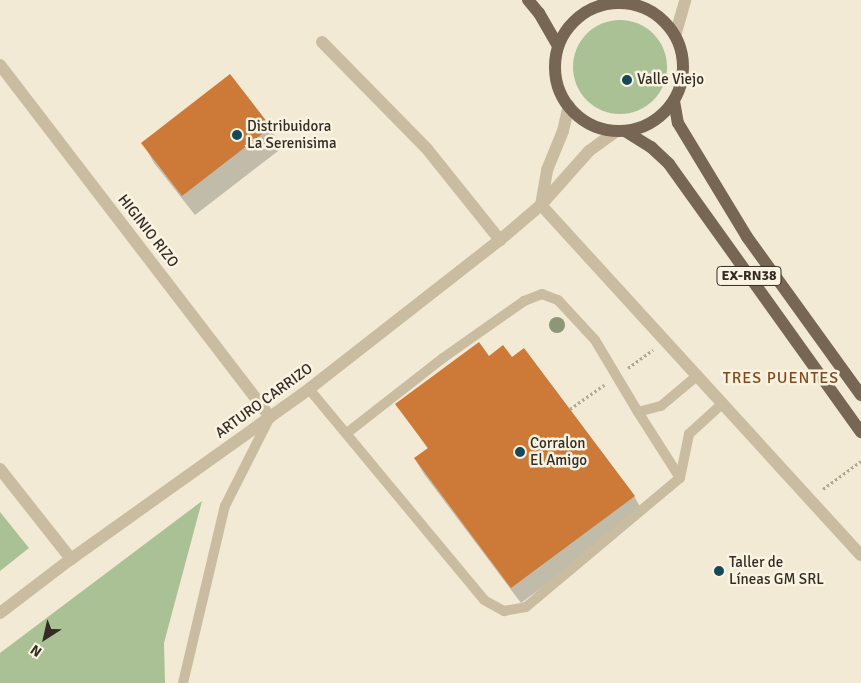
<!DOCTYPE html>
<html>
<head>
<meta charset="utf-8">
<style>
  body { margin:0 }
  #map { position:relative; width:861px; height:683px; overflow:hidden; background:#f2ead5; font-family:Signika,sans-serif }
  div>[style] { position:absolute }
  .green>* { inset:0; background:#aac195 }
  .round { border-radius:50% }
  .shadow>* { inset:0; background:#0003 }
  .building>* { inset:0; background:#cd7938 }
  .path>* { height:3px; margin-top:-1.5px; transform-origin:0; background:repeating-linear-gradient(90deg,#b6a68b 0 2.5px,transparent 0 5px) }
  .lane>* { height:10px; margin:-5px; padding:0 5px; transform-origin:5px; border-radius:5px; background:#cabca1 }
  .street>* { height:12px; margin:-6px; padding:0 6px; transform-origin:6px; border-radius:6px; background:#cabca1 }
  .primary>* { height:12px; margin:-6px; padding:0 6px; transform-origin:6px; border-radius:6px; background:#776654 }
  .primary>.ring { margin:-6px; padding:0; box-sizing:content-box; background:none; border:12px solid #776654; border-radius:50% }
  .trees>* { width:16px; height:16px; margin:-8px; border-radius:50%; background:#8d9775 }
  .dots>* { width:14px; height:14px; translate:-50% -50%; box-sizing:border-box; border:2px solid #faf3e1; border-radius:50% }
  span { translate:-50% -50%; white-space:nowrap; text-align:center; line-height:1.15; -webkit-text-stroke:5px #faf3e1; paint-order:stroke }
  .shield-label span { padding:1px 4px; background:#faf3e1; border:1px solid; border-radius:4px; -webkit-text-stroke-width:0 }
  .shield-label { font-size:14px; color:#342c24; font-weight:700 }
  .poi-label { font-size:15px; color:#342c24 }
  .left { translate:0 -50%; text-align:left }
  .street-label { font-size:15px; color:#342c24 }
  .neighbourhood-label { font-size:16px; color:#874819; letter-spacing:1px }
  .north { position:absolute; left:20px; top:613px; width:50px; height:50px; -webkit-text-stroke:4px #faf3e1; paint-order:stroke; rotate:215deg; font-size:14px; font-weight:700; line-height:20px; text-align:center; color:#342c24 }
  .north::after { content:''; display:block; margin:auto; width:18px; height:22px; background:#342c24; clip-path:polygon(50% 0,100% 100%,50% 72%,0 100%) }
</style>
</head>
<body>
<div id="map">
  <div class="green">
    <i class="round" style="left:573px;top:20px;width:94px;height:94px"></i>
    <i style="clip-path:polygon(202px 501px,164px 643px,165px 683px,0 683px,0 653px)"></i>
    <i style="clip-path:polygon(0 512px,29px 548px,0 571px)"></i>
  </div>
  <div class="shadow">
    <i style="clip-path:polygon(230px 76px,270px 128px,282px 148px,195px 215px,154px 163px,143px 143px)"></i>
    <i style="clip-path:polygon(489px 358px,634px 496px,643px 512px,521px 603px,424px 474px,415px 459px,428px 449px,397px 404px)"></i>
  </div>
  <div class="building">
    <i style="clip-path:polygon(230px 74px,271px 127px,182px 196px,141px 143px)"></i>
    <i style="clip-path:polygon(479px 342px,489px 356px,503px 345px,512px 357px,524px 348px,635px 496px,511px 588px,414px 458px,428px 448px,395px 404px)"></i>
  </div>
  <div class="path">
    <i style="left:628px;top:368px;width:31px;rotate:-36deg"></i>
    <i style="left:570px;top:409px;width:42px;rotate:-35.2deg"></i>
    <i style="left:823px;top:489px;width:47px;rotate:-36.4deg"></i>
  </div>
  <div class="lane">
    <i style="left:309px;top:389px;width:274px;rotate:50.3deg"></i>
    <i style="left:484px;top:600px;width:23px;rotate:29deg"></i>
    <i style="left:504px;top:611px;width:22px;rotate:-10deg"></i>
    <i style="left:526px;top:607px;width:201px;rotate:-40deg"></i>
    <i style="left:680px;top:478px;width:45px;rotate:-78.4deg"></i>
    <i style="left:689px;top:434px;width:46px;rotate:-42.4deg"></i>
    <i style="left:638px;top:412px;width:78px;rotate:57.5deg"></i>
    <i style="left:347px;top:433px;width:122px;rotate:-38deg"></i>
    <i style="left:443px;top:358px;width:99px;rotate:-35.1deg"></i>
    <i style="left:524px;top:301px;width:19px;rotate:-21deg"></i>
    <i style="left:542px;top:294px;width:17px;rotate:21deg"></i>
    <i style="left:558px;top:300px;width:54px;rotate:47.2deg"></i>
    <i style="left:595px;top:340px;width:84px;rotate:59.2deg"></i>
    <i style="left:638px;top:412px;width:24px;rotate:-15deg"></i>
    <i style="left:661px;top:406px;width:48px;rotate:-40deg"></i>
    <i style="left:183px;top:683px;width:182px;rotate:-76.7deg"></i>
    <i style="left:225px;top:506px;width:100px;rotate:-63.2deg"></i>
  </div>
  <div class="street">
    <i style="left:616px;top:3px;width:5px;rotate:-37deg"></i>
    <i style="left:675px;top:36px;width:37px;rotate:-74deg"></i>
    <i style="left:322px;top:42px;width:150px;rotate:45.5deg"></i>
    <i style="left:427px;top:149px;width:117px;rotate:51.3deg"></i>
    <i style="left:0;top:65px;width:444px;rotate:52.5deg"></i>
    <i style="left:541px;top:205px;width:474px;rotate:47.6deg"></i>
    <i style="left:541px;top:205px;width:36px;rotate:-80deg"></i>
    <i style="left:547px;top:170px;width:42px;rotate:-67.7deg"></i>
    <i style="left:563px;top:131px;width:26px;rotate:-77deg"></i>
    <i style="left:0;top:469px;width:115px;rotate:51.7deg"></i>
    <i style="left:0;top:613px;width:89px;rotate:-37.3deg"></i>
    <i style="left:71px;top:559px;width:292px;rotate:-35.5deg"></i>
    <i style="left:309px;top:389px;width:242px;rotate:-38deg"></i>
    <i style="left:500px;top:240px;width:54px;rotate:-40.5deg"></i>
    <i style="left:541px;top:205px;width:72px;rotate:-48.4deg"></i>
    <i style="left:589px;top:151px;width:32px;rotate:-36deg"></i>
  </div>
  <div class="primary">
    <i style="left:528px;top:0;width:17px;rotate:50deg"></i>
    <i style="left:539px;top:13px;width:38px;rotate:60deg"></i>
    <i class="ring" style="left:555px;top:3px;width:116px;height:116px"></i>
    <i style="left:674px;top:101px;width:22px;rotate:80deg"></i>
    <i style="left:678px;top:123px;width:133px;rotate:58.8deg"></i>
    <i style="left:747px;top:237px;width:195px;rotate:54.2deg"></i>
    <i style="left:625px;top:131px;width:31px;rotate:32deg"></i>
    <i style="left:651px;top:147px;width:25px;rotate:43deg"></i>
    <i style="left:669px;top:164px;width:330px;rotate:54.4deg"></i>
  </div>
  <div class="trees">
    <i style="left:557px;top:325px"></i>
  </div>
  <div class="dots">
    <i style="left:627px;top:80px;background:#184757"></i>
    <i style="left:237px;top:135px;background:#184757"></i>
    <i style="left:520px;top:452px;background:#184757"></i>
    <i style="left:719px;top:571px;background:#184757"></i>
  </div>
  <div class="shield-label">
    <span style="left:749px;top:276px">EX-RN38</span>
  </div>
  <div class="poi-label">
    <span class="left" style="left:637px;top:80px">Valle Viejo</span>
    <span class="left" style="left:247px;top:135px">Distribuidora<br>La Serenisima</span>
    <span class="left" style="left:530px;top:452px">Corralon<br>El Amigo</span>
    <span class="left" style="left:729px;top:571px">Taller de<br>Líneas GM SRL</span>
  </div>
  <div class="street-label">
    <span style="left:148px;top:231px;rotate:52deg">HIGINIO RIZO</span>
    <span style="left:264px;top:401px;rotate:-36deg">ARTURO CARRIZO</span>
  </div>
  <div class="neighbourhood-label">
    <span style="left:781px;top:378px">TRES PUENTES</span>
  </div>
  <div class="north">N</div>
</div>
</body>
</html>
